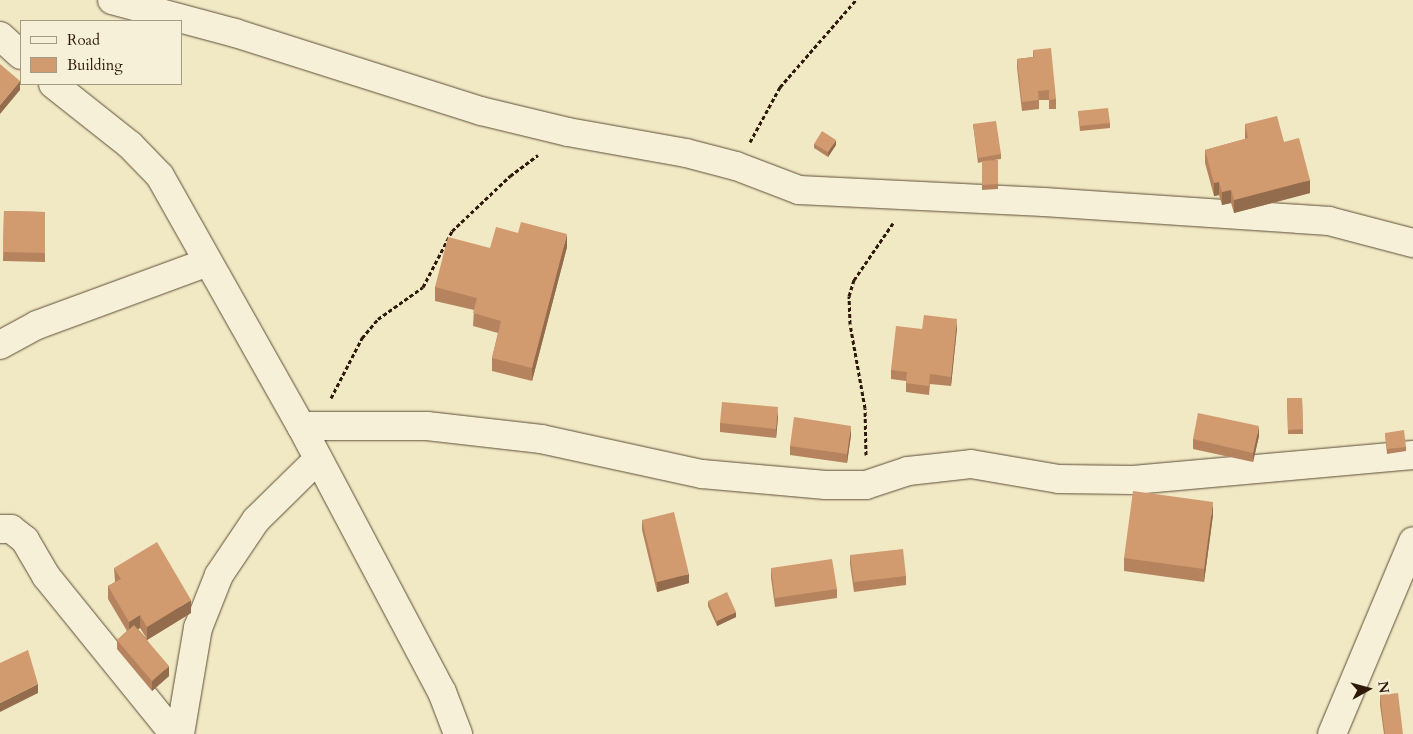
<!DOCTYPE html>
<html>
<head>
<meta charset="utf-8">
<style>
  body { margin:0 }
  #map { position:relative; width:1413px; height:734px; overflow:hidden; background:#f1e8c4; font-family:Cardo,serif }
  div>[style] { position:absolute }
  .path>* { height:3px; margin-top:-1.5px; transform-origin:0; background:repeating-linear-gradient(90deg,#2d1906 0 4px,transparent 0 6.5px) }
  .roads { filter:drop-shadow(0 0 1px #5e4d36) drop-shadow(0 0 1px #5e4d36) }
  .street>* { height:28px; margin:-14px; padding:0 14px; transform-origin:14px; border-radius:14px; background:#f6f0d9 }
  .wall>* { inset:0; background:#b5845f }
  .shaded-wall>* { inset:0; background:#936c4e }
  .building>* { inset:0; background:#d29a6f }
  span { translate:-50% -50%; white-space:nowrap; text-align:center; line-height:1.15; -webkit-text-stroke:4.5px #f6f0d9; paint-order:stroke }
  .legend { position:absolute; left:20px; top:20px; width:162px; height:65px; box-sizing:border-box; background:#f6f0d9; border:1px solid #a69a85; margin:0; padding:6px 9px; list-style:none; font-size:15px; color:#2d1906 }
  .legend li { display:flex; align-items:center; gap:10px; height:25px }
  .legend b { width:25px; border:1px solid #a69a85 }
  .north { position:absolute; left:1343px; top:664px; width:50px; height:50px; -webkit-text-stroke:4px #f6f0d9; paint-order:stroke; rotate:83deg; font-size:14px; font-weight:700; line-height:20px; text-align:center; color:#2d1906 }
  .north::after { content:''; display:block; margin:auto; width:18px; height:22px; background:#2d1906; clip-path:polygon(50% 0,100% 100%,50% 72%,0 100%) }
</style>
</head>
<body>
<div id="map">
  <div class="path">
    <i style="left:750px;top:142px;width:63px;rotate:-61.4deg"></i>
    <i style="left:780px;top:87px;width:116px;rotate:-48.9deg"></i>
    <i style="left:331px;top:398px;width:68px;rotate:-62.7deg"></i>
    <i style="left:362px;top:338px;width:25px;rotate:-50deg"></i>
    <i style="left:378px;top:319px;width:55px;rotate:-35.4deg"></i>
    <i style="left:423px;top:287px;width:63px;rotate:-62.6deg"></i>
    <i style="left:452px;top:231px;width:80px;rotate:-43.5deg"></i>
    <i style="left:510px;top:176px;width:35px;rotate:-37deg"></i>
    <i style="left:866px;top:455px;width:47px;rotate:-91.2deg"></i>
    <i style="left:865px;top:408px;width:85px;rotate:-100.1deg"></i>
    <i style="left:850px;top:324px;width:28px;rotate:-92deg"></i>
    <i style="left:849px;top:296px;width:17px;rotate:-73deg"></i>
    <i style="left:854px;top:280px;width:69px;rotate:-55.6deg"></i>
  </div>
  <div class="roads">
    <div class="street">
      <i style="left:112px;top:0;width:127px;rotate:15deg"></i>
      <i style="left:235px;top:33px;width:258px;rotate:17.6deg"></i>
      <i style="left:481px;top:111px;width:89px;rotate:13.6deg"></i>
      <i style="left:568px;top:132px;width:120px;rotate:10.1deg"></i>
      <i style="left:686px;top:153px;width:52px;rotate:14.6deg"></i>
      <i style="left:736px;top:166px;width:67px;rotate:20.9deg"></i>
      <i style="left:799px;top:190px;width:245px;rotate:2.8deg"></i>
      <i style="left:1044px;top:202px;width:286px;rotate:3.8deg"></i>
      <i style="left:1329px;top:221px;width:87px;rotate:14.7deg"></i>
      <i style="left:0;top:36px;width:28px;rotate:42deg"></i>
      <i style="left:53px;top:84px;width:98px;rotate:38.4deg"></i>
      <i style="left:130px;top:145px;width:43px;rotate:45.9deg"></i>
      <i style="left:160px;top:176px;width:287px;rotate:60.6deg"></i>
      <i style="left:301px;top:426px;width:301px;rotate:62.1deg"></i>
      <i style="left:442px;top:692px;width:45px;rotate:69.1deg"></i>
      <i style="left:0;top:345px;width:42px;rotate:-28.4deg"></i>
      <i style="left:37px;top:325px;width:182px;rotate:-20.2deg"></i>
      <i style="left:301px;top:426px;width:126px"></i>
      <i style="left:427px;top:426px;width:115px;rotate:6.5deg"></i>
      <i style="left:541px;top:439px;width:165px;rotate:12.3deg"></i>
      <i style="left:702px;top:474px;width:124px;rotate:5.1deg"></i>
      <i style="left:826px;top:485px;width:40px"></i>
      <i style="left:866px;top:485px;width:44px;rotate:-18.4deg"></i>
      <i style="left:908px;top:471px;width:63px;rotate:-6.3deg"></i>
      <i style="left:971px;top:464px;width:89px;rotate:9.7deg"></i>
      <i style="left:1059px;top:479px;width:74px;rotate:0.8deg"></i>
      <i style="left:1133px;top:480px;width:281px;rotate:-5.1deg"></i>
      <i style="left:0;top:529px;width:11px"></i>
      <i style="left:11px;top:529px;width:18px;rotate:38deg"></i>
      <i style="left:25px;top:540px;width:42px;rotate:59.7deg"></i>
      <i style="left:46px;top:576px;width:203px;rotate:51deg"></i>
      <i style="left:180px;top:734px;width:108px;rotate:-80.4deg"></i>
      <i style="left:198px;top:628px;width:57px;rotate:-68.4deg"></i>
      <i style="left:219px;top:575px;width:66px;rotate:-56.1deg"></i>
      <i style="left:256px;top:520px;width:84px;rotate:-44.5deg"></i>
      <i style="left:1332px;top:734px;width:209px;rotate:-67.2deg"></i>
    </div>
  </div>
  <div class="wall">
    <i style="clip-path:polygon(1033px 50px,1056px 99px,1056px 109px,1049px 109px,1049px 100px,1039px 100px,1039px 109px,1022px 111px,1017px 68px,1017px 59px,1033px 57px)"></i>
    <i style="clip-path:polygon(1078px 111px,1110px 123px,1110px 128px,1080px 131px)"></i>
    <i style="clip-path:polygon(973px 124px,1001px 154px,1001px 159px,994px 160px,998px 160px,998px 189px,982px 190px,982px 162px,978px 163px)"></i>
    <i style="clip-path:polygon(1245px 124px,1284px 142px,1310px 193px,1234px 213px,1231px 203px,1222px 205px,1219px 195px,1214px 196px,1205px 163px,1205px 150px,1245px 139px)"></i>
    <i style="clip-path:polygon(814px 144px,836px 145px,828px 157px,814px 148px)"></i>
    <i style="clip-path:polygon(4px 211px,45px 212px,45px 262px,3px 261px)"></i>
    <i style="clip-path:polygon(567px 247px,532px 381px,492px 371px,492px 358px,498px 333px,473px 326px,474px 310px,435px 301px,435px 287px,490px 248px)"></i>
    <i style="clip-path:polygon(957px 328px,951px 386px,930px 384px,929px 395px,906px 392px,906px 381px,891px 379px,891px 370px)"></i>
    <i style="clip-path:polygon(1287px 398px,1302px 398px,1303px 434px,1288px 434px)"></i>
    <i style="clip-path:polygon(778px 417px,776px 438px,720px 432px,720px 423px)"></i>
    <i style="clip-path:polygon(1385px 433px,1406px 447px,1406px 451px,1387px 454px)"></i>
    <i style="clip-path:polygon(851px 435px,847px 463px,790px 455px,790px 446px)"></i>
    <i style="clip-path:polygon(1259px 436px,1253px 462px,1193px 449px,1193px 439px)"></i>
    <i style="clip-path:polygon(1213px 515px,1204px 582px,1124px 571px,1124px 558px)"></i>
    <i style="clip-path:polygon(642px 520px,689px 583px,657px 592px,642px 530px)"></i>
    <i style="clip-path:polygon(850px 555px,906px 576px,906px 585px,854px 592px,850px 564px)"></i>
    <i style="clip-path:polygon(evenodd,114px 568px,191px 613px,147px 640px,169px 676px,152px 691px,117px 649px,117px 640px,127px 631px,108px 599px,108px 586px,115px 582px,114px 568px,140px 628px,147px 639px,138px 629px,140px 628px)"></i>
    <i style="clip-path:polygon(771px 568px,837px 589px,837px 598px,775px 607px,771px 578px)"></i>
    <i style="clip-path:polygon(708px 601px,736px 617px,717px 626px,708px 606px)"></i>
    <i style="clip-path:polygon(1380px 695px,1403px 734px,1384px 734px,1380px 705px)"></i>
  </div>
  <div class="shaded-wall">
    <i style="clip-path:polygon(20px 81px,20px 90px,0 114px,0 105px)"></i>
    <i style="clip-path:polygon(836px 140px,836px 145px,828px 157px,828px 152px)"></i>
    <i style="clip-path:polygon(1310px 180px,1310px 193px,1234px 213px,1234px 200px)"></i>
    <i style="clip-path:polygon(1219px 182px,1219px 195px,1214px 196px,1214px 183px)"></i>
    <i style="clip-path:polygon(1231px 190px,1231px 203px,1222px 205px,1222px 192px)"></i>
    <i style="clip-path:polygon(567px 234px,567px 247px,532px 381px,532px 368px)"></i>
    <i style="clip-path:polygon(957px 319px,957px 328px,951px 386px,951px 377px)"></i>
    <i style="clip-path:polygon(778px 407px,778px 417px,776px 438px,776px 429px)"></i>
    <i style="clip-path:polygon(851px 426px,851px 435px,847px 463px,847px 454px)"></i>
    <i style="clip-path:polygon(1259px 426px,1259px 436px,1253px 462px,1253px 453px)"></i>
    <i style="clip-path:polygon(1213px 502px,1213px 515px,1204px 582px,1204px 569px)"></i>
    <i style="clip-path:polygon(689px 574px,689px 583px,657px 592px,657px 582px)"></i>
    <i style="clip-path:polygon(191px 600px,191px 613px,147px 640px,147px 627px)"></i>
    <i style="clip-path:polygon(736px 612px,736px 617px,717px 626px,717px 621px)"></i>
    <i style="clip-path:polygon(140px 615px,140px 628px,129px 635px,129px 622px)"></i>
    <i style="clip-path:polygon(169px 666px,169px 676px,152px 691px,152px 681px)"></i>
    <i style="clip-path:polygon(38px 684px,38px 693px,0 712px,0 703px)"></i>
  </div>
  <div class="building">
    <i style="clip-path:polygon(1051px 48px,1056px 99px,1049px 100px,1049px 90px,1038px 91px,1039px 100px,1022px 102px,1017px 59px,1034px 57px,1033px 50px)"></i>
    <i style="clip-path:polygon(0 64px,20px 81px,0 105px)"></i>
    <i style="clip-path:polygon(1108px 108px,1110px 123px,1080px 126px,1078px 111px)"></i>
    <i style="clip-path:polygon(1277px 116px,1284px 142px,1299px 138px,1310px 180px,1234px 200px,1231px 190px,1222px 192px,1219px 182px,1214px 183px,1205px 150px,1248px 138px,1245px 124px)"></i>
    <i style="clip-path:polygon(996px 121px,1001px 154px,978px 158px,973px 124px)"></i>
    <i style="clip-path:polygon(822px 131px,836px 140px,828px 152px,814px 144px)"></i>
    <i style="clip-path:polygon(998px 160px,998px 184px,982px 185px,982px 161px)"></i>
    <i style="clip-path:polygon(4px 211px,45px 212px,45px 253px,3px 252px)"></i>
    <i style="clip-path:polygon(521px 222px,567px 234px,532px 368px,492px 358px,501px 321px,473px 313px,477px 298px,435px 287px,448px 237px,490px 248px,496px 227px,518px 233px)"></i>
    <i style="clip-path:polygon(924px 315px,957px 319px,951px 377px,930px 374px,929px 386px,906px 383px,907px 372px,891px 370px,896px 326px,922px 329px)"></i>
    <i style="clip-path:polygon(1287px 398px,1302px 398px,1303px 429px,1288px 430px)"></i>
    <i style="clip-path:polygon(722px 402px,778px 407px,776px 429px,720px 423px)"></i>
    <i style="clip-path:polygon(1198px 413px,1259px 426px,1253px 453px,1193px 439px)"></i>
    <i style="clip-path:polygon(794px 417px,851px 426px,847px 454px,790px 446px)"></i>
    <i style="clip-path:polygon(1404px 430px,1406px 447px,1387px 449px,1385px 433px)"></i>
    <i style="clip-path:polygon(1133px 491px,1213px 502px,1204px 569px,1124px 558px)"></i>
    <i style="clip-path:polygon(674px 512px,689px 574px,657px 582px,642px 520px)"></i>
    <i style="clip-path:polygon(157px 542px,191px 600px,147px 627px,140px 615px,129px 622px,108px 586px,121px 579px,114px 568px)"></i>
    <i style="clip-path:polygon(903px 549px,906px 576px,854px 582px,850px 555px)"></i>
    <i style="clip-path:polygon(832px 559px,837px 589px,775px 598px,771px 568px)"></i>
    <i style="clip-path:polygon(727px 592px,736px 612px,717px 621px,708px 601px)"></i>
    <i style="clip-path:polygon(134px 625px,169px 666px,152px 681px,117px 640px)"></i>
    <i style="clip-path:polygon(28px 650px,38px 684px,0 703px,0 663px)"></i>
    <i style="clip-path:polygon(1398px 693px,1403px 734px,1385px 734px,1380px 695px)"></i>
  </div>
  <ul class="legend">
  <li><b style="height:6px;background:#f6f0d9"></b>Road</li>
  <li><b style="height:14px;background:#d29a6f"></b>Building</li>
  </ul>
  <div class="north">N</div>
</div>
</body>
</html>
